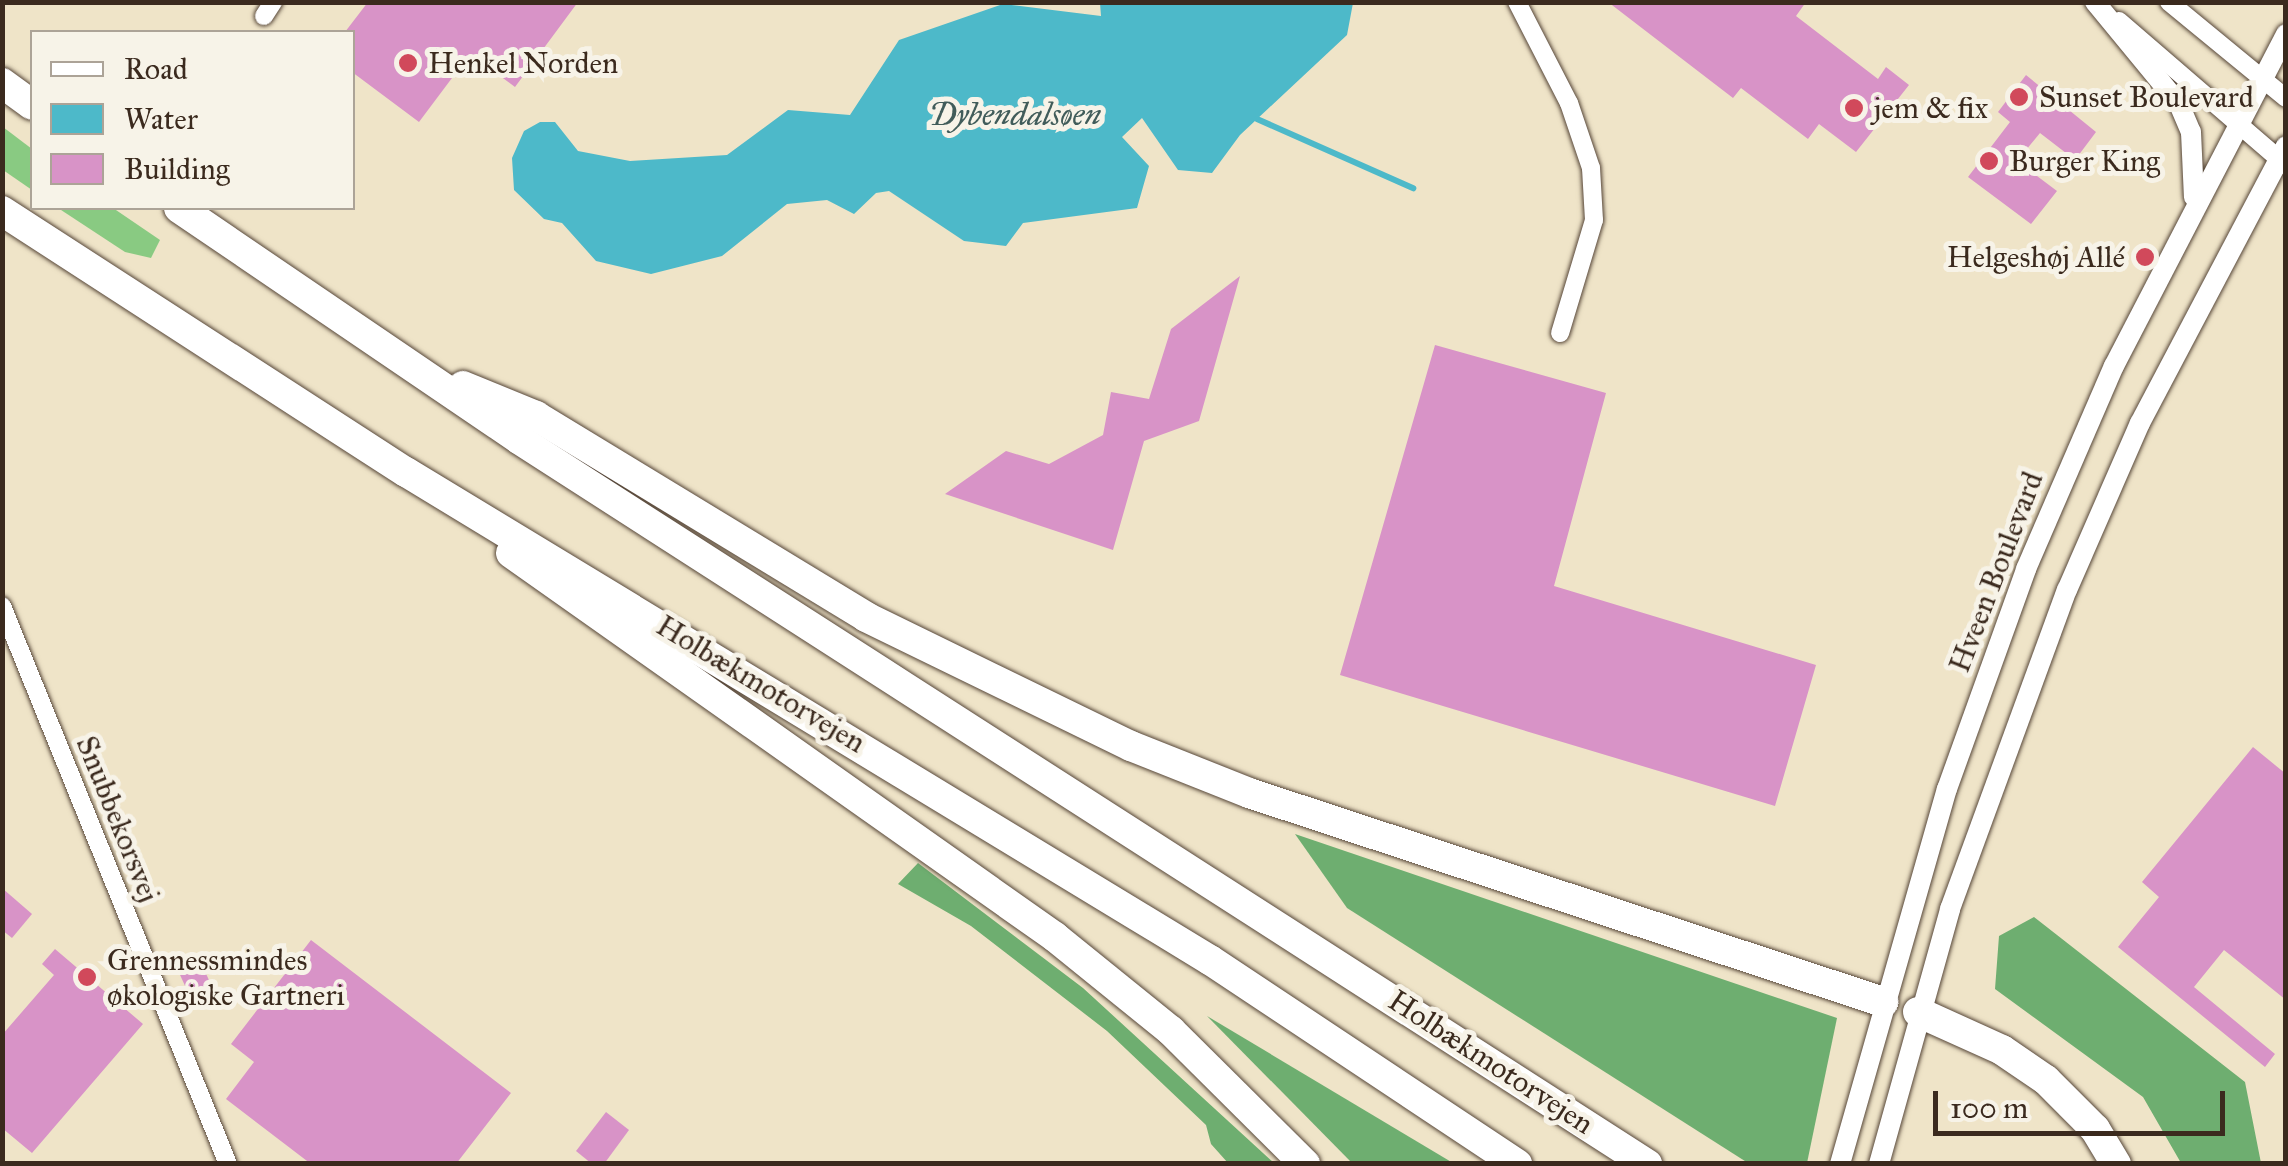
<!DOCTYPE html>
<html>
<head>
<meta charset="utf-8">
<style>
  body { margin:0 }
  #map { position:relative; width:2288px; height:1166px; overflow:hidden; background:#efe4c8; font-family:"IM FELL Great Primer",serif }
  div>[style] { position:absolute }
  .green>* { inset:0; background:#89ca82 }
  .forest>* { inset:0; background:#6eae70 }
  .water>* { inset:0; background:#4db9c9 }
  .stream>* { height:6px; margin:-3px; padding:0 3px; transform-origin:3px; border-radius:3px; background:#4db9c9 }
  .building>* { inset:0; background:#d893c7 }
  .roads { filter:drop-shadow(0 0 2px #564638) drop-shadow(0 0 2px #564638) }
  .minor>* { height:18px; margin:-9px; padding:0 9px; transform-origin:9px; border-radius:9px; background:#fff }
  .tertiary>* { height:20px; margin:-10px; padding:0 10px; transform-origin:10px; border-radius:10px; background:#fff }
  .motorway>* { height:30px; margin:-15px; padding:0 15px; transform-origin:15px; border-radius:15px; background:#fff }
  .dots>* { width:28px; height:28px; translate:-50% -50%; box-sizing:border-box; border:5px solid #f7f3e8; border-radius:50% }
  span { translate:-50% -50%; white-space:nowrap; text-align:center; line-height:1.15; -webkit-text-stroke:10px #f7f3e8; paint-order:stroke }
  .poi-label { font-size:30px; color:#3b2a1e }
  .left { translate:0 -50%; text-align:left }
  .right { translate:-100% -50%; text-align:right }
  .street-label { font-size:30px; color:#3b2a1e }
  .water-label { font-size:32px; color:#415c5a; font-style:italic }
  .frame { position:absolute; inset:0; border:5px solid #3b2a1e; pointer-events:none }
  .legend { position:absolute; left:30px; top:30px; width:325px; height:180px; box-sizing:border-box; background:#f7f3e8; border:2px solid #aca397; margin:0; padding:12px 18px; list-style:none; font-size:30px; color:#3b2a1e }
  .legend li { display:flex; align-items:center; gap:20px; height:50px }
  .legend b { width:50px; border:2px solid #aca397 }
  .scale { position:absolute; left:1933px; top:1091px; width:292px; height:45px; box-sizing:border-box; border:5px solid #3b2a1e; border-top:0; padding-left:12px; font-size:30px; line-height:35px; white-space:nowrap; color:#3b2a1e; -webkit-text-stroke:8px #f7f3e8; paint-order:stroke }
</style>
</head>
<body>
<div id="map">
  <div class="green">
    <i style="clip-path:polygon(3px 127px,32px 149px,32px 190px,3px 170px)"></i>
    <i style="clip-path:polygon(58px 208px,113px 208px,160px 240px,151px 258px,125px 252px)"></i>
  </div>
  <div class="forest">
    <i style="clip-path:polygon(1295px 834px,1837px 1018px,1807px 1163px,1748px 1163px,1347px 908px)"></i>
    <i style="clip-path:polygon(918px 863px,1083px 988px,1274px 1163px,1228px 1163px,1211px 1144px,1206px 1125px,1107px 1031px,971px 926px,898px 884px)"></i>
    <i style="clip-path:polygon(2034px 917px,2245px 1082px,2261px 1163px,2181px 1163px,2143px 1097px,1995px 989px,1999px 936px)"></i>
    <i style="clip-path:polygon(1207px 1016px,1453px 1163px,1352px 1163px)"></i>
  </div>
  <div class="water">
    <i style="clip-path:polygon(1100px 3px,1353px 3px,1347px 35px,1240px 135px,1212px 173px,1178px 170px,1142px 118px,1122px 137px,1149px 166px,1137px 208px,1023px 223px,1006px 246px,964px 241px,889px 191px,876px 193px,854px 214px,827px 200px,787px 204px,722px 256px,651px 274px,596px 261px,562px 223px,544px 219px,514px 190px,512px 158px,524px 131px,540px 122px,555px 122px,578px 151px,630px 161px,727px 155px,788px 110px,850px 115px,899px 40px,1003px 4px,1101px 16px)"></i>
  </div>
  <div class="stream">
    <i style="left:1257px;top:119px;width:171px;rotate:23.9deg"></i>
  </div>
  <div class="building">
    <i style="clip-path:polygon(368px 2px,578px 2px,515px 87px,470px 54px,419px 122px,352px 72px,352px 32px,345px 32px)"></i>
    <i style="clip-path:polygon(1608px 2px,1806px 2px,1796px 16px,1878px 79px,1886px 67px,1909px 85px,1856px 152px,1819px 124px,1808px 139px,1741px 88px,1733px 98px)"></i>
    <i style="clip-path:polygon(2026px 75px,2096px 132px,2075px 160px,2040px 133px,2017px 161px,2057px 191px,2031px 224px,1968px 177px,2010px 122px,1998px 112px)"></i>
    <i style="clip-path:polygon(1240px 276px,1199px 421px,1144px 441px,1113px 550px,945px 494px,1006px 451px,1049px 464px,1103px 435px,1111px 392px,1149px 399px,1171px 329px)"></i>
    <i style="clip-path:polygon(1435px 345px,1606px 393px,1554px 586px,1816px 665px,1775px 806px,1340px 675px)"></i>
    <i style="clip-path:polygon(2253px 747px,2286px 774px,2286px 1000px,2224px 950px,2194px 987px,2275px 1054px,2265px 1067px,2118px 947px,2159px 897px,2142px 882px)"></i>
    <i style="clip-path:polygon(2px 888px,32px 914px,12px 938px,2px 930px)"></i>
    <i style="clip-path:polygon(311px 940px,511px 1093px,456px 1164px,311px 1164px,226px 1099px,254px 1062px,231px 1044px)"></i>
    <i style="clip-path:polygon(55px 949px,143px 1024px,32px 1153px,2px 1128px,2px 1035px,54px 975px,42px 964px)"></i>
    <i style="clip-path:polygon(197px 954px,214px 991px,192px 1001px,175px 964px)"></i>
    <i style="clip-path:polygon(606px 1112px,629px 1130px,604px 1164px,592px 1164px,576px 1151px)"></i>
  </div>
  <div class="roads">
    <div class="minor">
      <i style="left:1517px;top:2px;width:114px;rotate:62.8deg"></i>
      <i style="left:1569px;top:103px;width:69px;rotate:71.3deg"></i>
      <i style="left:1591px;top:168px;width:52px;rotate:86.7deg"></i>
      <i style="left:1594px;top:220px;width:118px;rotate:106.7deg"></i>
      <i style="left:2169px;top:2px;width:151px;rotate:39.4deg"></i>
      <i style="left:264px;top:16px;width:17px;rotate:-57deg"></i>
      <i style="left:2119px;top:21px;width:221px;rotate:40.8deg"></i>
      <i style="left:2px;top:606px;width:602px;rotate:67.95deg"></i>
    </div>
    <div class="tertiary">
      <i style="left:2095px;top:2px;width:132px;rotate:50.5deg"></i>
      <i style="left:2179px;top:104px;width:30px;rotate:67deg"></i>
      <i style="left:2191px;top:132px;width:65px;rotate:87.4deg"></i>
      <i style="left:1840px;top:1164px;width:390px;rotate:-74.1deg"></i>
      <i style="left:1947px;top:789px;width:234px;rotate:-70.2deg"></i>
      <i style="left:2026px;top:569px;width:221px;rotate:-66.6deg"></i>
      <i style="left:2114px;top:366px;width:374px;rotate:-62.6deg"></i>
      <i style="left:1879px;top:1164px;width:265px;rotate:-74.4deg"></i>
      <i style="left:1950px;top:909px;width:340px;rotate:-69.9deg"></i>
      <i style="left:2067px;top:590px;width:182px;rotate:-66.4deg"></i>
      <i style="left:2140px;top:423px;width:313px;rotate:-62.2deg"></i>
    </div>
    <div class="motorway">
      <i style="left:2px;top:83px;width:37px;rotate:36deg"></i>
      <i style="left:179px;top:208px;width:412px;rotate:34.2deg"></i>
      <i style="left:520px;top:440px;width:1340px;rotate:32.72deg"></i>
      <i style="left:2px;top:211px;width:481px;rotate:32.9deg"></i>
      <i style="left:406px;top:472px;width:941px;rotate:31.26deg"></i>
      <i style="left:1210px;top:960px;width:369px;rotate:33.6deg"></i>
      <i style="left:463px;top:386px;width:79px;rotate:22.3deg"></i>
      <i style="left:536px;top:416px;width:386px;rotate:31.3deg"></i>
      <i style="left:866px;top:617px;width:295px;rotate:26deg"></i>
      <i style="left:1131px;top:746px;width:127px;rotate:21.7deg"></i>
      <i style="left:1249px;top:793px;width:668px;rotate:18.24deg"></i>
      <i style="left:511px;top:553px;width:666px;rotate:35.22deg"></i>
      <i style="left:1055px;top:937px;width:149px;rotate:39deg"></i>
      <i style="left:1171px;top:1031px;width:189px;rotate:44.8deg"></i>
      <i style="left:1918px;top:1012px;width:92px;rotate:24.3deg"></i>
      <i style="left:2002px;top:1050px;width:53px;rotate:34.3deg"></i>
      <i style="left:2046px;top:1080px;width:69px;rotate:45deg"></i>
      <i style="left:2095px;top:1129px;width:41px;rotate:59deg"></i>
    </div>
  </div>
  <div class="dots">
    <i style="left:408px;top:63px;background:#d1495b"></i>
    <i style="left:2019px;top:97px;background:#d1495b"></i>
    <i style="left:1854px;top:108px;background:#d1495b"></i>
    <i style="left:1989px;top:161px;background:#d1495b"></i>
    <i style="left:2145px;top:257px;background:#d1495b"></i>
    <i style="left:87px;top:977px;background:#d1495b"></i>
  </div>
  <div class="poi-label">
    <span class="left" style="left:428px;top:63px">Henkel Norden</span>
    <span class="left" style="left:2039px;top:97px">Sunset Boulevard</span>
    <span class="left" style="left:1874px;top:108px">jem &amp; fix</span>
    <span class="left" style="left:2009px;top:161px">Burger King</span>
    <span class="right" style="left:2125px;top:257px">Helgeshøj Allé</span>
    <span class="left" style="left:107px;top:977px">Grennessmindes<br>økologiske Gartneri</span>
  </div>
  <div class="street-label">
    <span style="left:1996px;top:572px;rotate:-69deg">Hveen Boulevard</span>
    <span style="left:761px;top:684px;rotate:31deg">Holbækmotorvejen</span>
    <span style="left:118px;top:819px;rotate:68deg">Snubbekorsvej</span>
    <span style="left:1491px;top:1062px;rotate:33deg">Holbækmotorvejen</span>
  </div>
  <div class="water-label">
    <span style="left:1015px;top:115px">Dybendalsøen</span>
  </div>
  <div class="frame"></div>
  <ul class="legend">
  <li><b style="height:12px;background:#fff"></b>Road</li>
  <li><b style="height:28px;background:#4db9c9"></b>Water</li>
  <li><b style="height:28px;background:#d893c7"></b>Building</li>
  </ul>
  <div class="scale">100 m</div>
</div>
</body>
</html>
